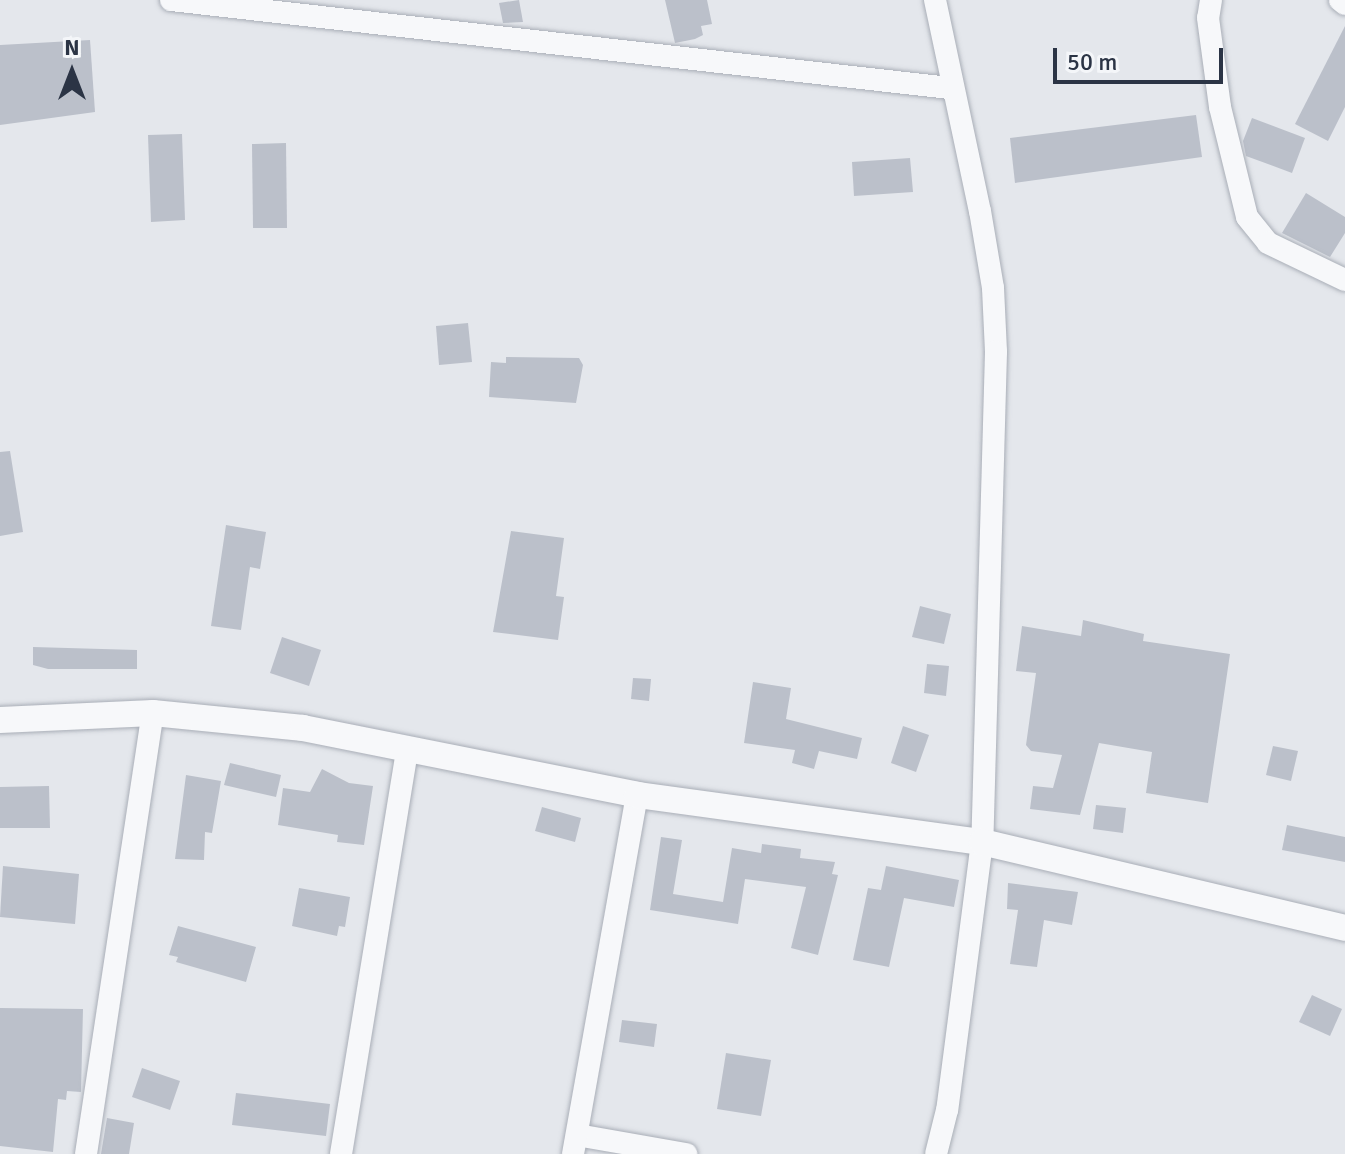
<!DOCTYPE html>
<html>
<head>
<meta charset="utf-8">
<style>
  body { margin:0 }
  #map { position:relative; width:1345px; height:1154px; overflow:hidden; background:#e4e7ec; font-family:Signika,sans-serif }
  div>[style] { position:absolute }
  .building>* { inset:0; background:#bbc0ca }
  .roads { filter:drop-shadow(0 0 2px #a9aeb7) drop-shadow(0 0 2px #a9aeb7) }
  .minor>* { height:22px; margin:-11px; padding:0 11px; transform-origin:11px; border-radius:11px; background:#f7f8fa }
  .tertiary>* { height:26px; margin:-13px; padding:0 13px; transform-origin:13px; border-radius:13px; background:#f7f8fa }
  span { translate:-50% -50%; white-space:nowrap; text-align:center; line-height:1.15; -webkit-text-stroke:6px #f4f6f9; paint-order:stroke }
  .north { position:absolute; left:32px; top:32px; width:80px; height:80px; -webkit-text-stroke:6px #f4f6f9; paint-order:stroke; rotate:0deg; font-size:22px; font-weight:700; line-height:32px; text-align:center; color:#2b3445 }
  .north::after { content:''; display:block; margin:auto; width:28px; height:36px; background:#2b3445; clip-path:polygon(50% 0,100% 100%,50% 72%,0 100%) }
  .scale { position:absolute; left:1053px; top:48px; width:170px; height:36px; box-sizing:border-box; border:4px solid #2b3445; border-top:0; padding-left:10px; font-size:24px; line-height:28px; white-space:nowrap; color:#2b3445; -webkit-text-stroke:6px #f4f6f9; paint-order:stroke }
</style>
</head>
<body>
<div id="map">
  <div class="building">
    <i style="clip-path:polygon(519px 0,523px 22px,503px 23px,499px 3px)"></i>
    <i style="clip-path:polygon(665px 0,707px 0,712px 24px,701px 26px,703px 35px,695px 39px,675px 43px)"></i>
    <i style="clip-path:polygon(1345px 26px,1345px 107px,1328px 141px,1295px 124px)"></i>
    <i style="clip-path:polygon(90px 40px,95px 112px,0 125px,0 45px)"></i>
    <i style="clip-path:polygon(1196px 115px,1202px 157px,1015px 183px,1010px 138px)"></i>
    <i style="clip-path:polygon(1252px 118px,1305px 138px,1292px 173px,1246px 156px,1243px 141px)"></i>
    <i style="clip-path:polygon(182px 134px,185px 220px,151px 222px,148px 135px)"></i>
    <i style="clip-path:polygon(286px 143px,287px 228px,253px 228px,252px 144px)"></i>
    <i style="clip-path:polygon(910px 158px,913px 192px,854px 196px,852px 162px)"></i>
    <i style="clip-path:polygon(1306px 193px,1345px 217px,1345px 233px,1330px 257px,1282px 233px)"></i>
    <i style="clip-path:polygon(468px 323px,472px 362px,439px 365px,436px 326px)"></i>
    <i style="clip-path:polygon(506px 357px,579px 358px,583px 365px,576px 403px,489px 397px,491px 362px,506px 363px)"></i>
    <i style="clip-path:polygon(10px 451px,23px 532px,0 536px,0 452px)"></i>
    <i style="clip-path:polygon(226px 525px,266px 532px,260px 569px,250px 567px,241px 630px,211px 626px)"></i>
    <i style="clip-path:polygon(511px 531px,564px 538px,556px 596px,564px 597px,558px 640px,493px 632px)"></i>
    <i style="clip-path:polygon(920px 606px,951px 614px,944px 644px,912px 637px)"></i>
    <i style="clip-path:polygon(1083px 620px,1144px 634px,1143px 641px,1230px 654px,1208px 803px,1146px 793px,1152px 752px,1099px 743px,1080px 815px,1030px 809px,1033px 786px,1053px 788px,1062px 755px,1031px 751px,1026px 745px,1036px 673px,1016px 671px,1022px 626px,1081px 636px)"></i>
    <i style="clip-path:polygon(282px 637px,321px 650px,309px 686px,270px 673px)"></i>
    <i style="clip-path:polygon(33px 647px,137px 650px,137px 669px,48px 669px,33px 665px)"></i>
    <i style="clip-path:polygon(927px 664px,949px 666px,946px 696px,924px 693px)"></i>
    <i style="clip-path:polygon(633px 678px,651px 679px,649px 701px,631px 699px)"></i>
    <i style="clip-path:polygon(753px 682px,791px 688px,786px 719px,862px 738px,857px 759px,819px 751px,814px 769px,792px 763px,795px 750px,744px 743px)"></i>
    <i style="clip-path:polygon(903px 726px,929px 735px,916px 772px,891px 763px)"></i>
    <i style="clip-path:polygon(1273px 746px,1298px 751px,1291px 781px,1266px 775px)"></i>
    <i style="clip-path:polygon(230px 763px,281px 775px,276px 797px,224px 785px)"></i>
    <i style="clip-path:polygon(322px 769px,349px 783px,373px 786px,364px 845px,337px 842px,338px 835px,278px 825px,283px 788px,310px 792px)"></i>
    <i style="clip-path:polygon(186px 775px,221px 781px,212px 833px,205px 832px,204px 860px,175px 859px)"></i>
    <i style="clip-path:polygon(49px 786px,50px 828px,0 828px,0 787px)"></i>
    <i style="clip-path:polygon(1096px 805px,1126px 808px,1123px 833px,1093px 829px)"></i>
    <i style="clip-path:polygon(542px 807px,581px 818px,575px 842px,535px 831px)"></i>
    <i style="clip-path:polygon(1287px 825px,1345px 837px,1345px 862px,1282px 850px)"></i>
    <i style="clip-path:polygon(661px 837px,682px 840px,673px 894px,723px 902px,732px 848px,761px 853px,762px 844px,801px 849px,800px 858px,835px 862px,832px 874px,838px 875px,818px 955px,791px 948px,806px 887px,745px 879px,738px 924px,650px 910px)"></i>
    <i style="clip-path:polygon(3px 866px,79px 874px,75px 924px,0 917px)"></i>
    <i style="clip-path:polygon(886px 866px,959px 880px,954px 907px,904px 898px,889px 967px,853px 960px,868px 888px,881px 890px)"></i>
    <i style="clip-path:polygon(1008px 883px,1078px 892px,1072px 925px,1044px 920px,1037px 967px,1010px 964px,1018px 910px,1007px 909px)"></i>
    <i style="clip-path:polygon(299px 888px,350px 897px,345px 927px,339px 926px,337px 936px,292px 926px)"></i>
    <i style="clip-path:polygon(178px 926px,256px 947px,246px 982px,176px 962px,178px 957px,169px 955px)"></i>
    <i style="clip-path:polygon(1312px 995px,1342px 1009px,1330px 1036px,1299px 1022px)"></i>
    <i style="clip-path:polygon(0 1008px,83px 1009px,81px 1092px,67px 1091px,66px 1100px,58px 1099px,53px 1152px,0 1146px)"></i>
    <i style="clip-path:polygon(622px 1020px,657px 1024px,654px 1047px,619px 1042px)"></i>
    <i style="clip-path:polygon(726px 1053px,771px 1060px,761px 1116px,717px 1109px)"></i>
    <i style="clip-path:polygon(142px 1068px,180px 1081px,170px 1110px,132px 1097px)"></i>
    <i style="clip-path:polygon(236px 1093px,330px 1104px,326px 1136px,232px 1125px)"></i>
    <i style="clip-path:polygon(107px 1118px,134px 1123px,129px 1154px,101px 1154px)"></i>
  </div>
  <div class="roads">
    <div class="minor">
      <i style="left:171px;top:0;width:784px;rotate:6.45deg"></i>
      <i style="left:935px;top:0;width:216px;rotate:78deg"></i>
      <i style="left:980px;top:211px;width:78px;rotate:80.4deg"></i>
      <i style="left:993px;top:288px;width:64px;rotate:87.3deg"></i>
      <i style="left:996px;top:352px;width:490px;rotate:91.6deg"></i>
      <i style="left:982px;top:842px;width:270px;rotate:97.4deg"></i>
      <i style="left:947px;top:1110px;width:45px;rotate:104deg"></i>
      <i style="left:1211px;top:0;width:18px;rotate:99deg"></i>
      <i style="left:1208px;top:18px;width:90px;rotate:82.3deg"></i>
      <i style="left:1220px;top:107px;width:113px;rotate:76.2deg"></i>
      <i style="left:1247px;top:217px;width:33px;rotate:51deg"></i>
      <i style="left:1268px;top:243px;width:85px;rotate:25.7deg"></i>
      <i style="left:1340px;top:0;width:6px;rotate:39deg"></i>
      <i style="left:577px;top:1135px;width:111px;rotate:9.9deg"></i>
      <i style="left:86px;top:1154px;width:446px;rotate:-81.4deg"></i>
      <i style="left:341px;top:1154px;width:408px;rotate:-80.7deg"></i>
      <i style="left:573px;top:1154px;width:365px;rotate:-79.9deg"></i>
    </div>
    <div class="tertiary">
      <i style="left:0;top:720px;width:153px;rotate:-2.6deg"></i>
      <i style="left:153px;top:713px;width:151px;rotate:5.7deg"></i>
      <i style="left:303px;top:728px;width:341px;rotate:11.3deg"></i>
      <i style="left:637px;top:795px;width:348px;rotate:7.8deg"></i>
      <i style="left:982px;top:842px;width:373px;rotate:13.3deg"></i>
    </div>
  </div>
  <div class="north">N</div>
  <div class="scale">50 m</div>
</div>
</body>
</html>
